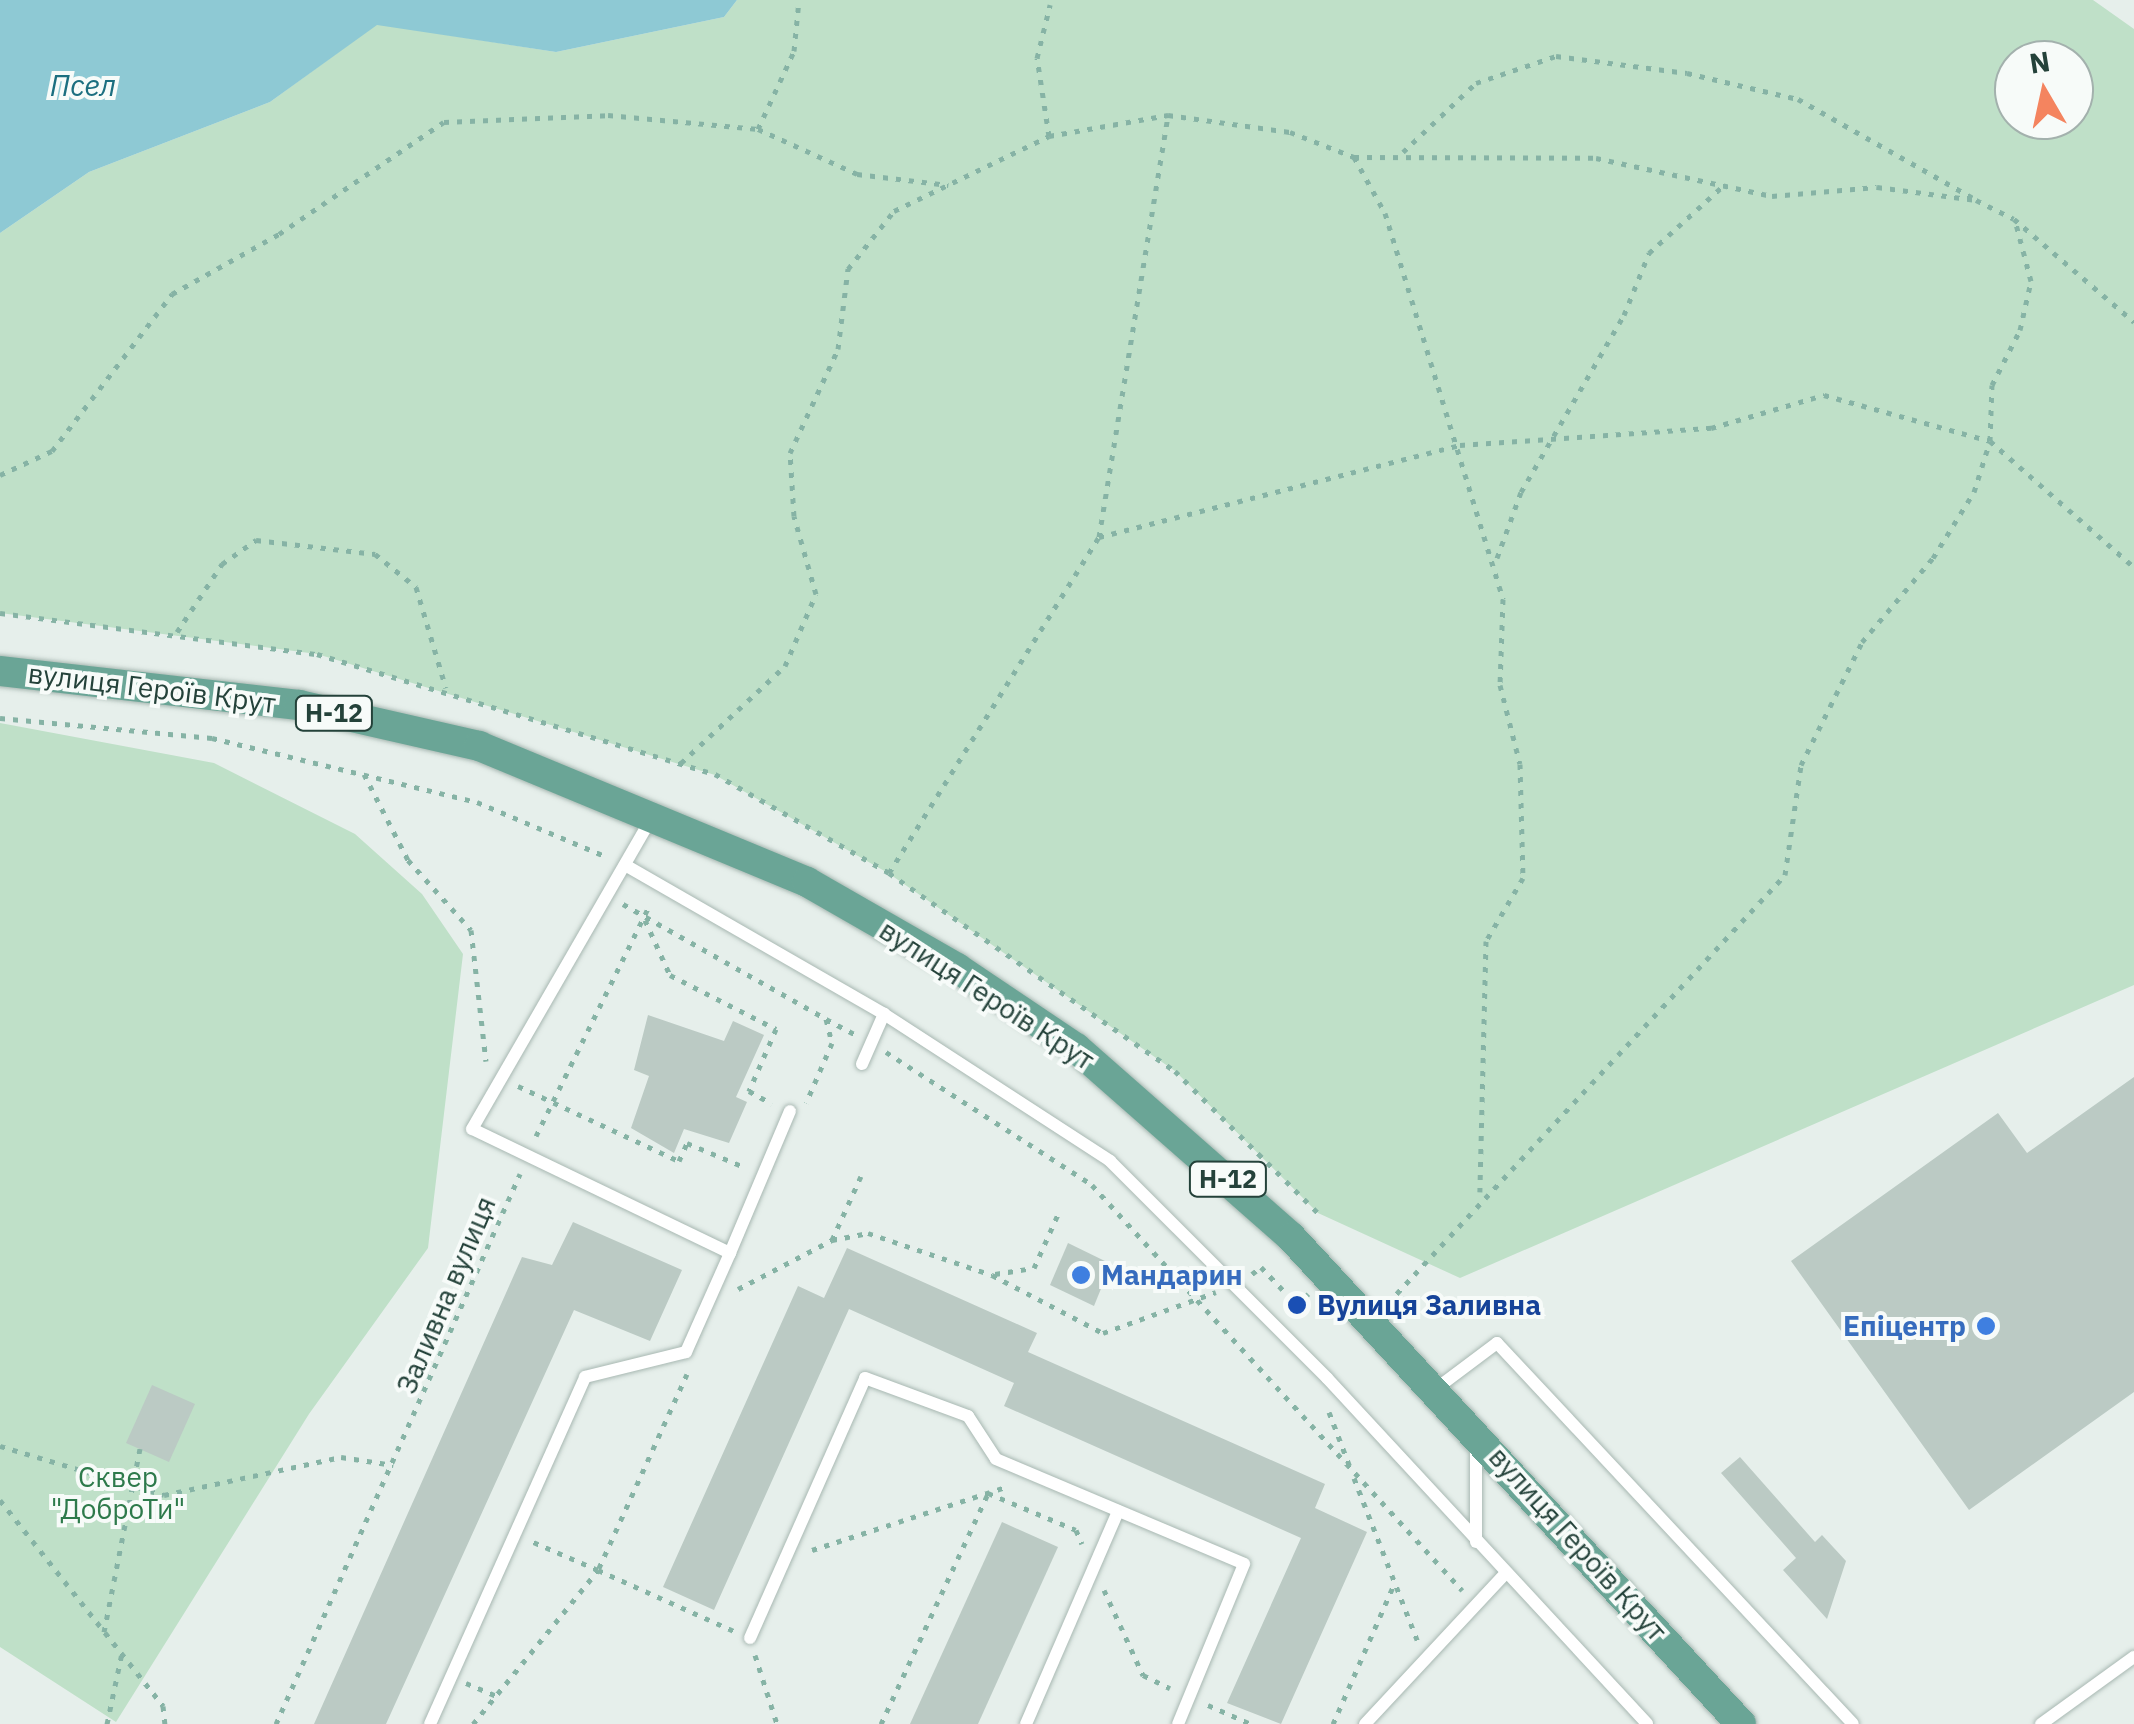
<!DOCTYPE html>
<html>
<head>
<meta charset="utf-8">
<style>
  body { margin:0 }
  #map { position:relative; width:2134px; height:1724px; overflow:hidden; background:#e6efeb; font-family:"IBM Plex Sans",sans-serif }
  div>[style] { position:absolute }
  .green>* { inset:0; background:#bfe0c8 }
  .water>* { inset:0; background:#8ec9d4 }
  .building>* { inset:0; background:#bbcac4 }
  .path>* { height:5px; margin-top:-2.5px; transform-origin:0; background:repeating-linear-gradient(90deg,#86b3a5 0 5px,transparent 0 13px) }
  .roads { filter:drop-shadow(0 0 2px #a8b8b2) drop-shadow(0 0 2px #a8b8b2) }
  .lane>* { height:12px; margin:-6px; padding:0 6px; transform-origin:6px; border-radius:6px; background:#fff }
  .primary>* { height:30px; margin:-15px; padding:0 15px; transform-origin:15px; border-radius:15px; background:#6aa596 }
  .dots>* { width:28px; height:28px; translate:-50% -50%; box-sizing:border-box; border:5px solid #f7fbf9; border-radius:50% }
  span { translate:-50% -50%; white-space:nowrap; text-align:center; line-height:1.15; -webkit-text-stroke:8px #f7fbf9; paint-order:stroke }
  .shield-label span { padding:2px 8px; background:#f7fbf9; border:2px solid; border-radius:8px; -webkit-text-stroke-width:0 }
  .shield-label { font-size:25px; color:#24423a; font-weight:700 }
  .street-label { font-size:28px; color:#24423a }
  .shop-label { font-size:28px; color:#366cbe; font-weight:700 }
  .left { translate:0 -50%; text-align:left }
  .right { translate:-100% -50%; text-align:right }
  .transit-label { font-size:28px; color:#164399; font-weight:700 }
  .park-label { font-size:28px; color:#2d7a4b }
  .water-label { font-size:30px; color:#1c6f80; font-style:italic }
  .north { position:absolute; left:1994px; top:40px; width:100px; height:100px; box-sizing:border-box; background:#f7fbf9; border:2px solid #a3b1ad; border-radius:50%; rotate:351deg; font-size:28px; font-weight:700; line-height:40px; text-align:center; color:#24423a }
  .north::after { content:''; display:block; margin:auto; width:35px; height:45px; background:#f4845f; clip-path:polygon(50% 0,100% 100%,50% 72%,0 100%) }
</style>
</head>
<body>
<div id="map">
  <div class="green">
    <i style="clip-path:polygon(evenodd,737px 0,2093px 0,2134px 29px,2134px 985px,1460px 1278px,1318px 1213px,1175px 1071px,888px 873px,715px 775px,317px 654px,0 613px,0 233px,89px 172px,270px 102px,377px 24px,556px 52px,724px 17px,737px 0,2014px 60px,2074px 60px,2074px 120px,2014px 120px,2014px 60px)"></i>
    <i style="clip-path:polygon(0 723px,214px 763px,355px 834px,422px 894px,463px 954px,428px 1248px,309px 1414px,116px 1722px,0 1647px)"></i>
  </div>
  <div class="water">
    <i style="clip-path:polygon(0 0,737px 0,724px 17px,556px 52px,377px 25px,270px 102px,89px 172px,0 233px)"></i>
  </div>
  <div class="building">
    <i style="clip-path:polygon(648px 1015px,724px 1041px,733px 1021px,764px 1035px,736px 1097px,747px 1102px,729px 1143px,684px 1129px,674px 1153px,631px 1128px,649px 1076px,634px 1070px)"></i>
    <i style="clip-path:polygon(2134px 1077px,2134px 1392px,1969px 1510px,1791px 1261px,1998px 1113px,2027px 1153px)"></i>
    <i style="clip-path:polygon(573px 1222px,682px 1270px,650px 1341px,574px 1310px,386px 1724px,314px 1724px,522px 1257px,552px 1265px)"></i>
    <i style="clip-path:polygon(1068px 1243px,1111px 1264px,1094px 1306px,1050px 1285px)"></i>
    <i style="clip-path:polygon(847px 1248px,1037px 1333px,1028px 1352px,1325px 1484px,1315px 1508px,1367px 1532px,1281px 1724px,1227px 1703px,1301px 1538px,1004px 1406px,1014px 1383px,849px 1309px,714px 1610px,663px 1587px,798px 1286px,824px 1298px)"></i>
    <i style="clip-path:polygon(152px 1385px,195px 1404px,169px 1462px,126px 1443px)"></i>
    <i style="clip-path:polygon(1740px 1457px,1815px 1542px,1822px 1535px,1846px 1561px,1827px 1619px,1783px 1570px,1796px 1558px,1721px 1473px)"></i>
    <i style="clip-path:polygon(1002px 1522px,1058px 1547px,978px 1724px,910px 1724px)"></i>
  </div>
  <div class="path">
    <i style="left:758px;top:129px;width:86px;rotate:-65.2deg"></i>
    <i style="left:794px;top:51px;width:51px;rotate:-84.4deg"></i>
    <i style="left:1049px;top:136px;width:79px;rotate:-98.7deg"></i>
    <i style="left:1037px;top:58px;width:55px;rotate:-76.2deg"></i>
    <i style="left:1403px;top:152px;width:100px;rotate:-43.4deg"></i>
    <i style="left:1476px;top:83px;width:84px;rotate:-18.6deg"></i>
    <i style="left:1556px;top:56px;width:132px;rotate:7.4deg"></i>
    <i style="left:1687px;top:73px;width:114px;rotate:13.2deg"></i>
    <i style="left:1798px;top:99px;width:201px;rotate:29.5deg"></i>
    <i style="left:1354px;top:157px;width:64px;rotate:61deg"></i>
    <i style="left:1385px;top:213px;width:404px;rotate:73deg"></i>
    <i style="left:1503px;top:599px;width:86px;rotate:92deg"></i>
    <i style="left:1500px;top:685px;width:81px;rotate:75.8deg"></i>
    <i style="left:1520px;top:764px;width:114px;rotate:88.5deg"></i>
    <i style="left:1523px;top:878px;width:73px;rotate:120.4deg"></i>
    <i style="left:1486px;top:941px;width:251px;rotate:91.4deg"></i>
    <i style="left:0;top:475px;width:57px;rotate:-24.8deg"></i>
    <i style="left:52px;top:451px;width:198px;rotate:-52.6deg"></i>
    <i style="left:172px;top:294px;width:123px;rotate:-29.3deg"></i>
    <i style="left:279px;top:234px;width:199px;rotate:-34.2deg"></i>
    <i style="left:444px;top:122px;width:164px;rotate:-2.4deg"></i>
    <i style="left:608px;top:115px;width:151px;rotate:5.3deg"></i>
    <i style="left:758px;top:129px;width:109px;rotate:24.4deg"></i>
    <i style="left:857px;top:174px;width:92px;rotate:6.9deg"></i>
    <i style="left:1099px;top:537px;width:427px;rotate:-80.7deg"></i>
    <i style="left:1497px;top:558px;width:70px;rotate:-70deg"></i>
    <i style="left:1521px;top:492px;width:205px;rotate:-59.8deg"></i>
    <i style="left:1624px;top:315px;width:67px;rotate:-68deg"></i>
    <i style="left:1649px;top:253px;width:100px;rotate:-42.2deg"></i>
    <i style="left:0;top:613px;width:320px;rotate:7.4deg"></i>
    <i style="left:317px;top:654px;width:416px;rotate:16.8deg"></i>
    <i style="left:715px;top:774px;width:200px;rotate:29.6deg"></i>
    <i style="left:889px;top:873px;width:348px;rotate:34.7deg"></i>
    <i style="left:1175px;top:1071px;width:202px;rotate:44.8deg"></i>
    <i style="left:177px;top:632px;width:82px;rotate:-56.5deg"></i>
    <i style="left:222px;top:564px;width:42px;rotate:-35.2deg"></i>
    <i style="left:256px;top:540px;width:120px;rotate:6.7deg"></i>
    <i style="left:375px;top:554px;width:53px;rotate:38.8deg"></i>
    <i style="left:416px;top:587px;width:105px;rotate:73.5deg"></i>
    <i style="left:0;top:718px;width:213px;rotate:5.4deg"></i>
    <i style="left:212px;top:738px;width:273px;rotate:13.6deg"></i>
    <i style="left:477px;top:802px;width:141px;rotate:22.9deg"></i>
    <i style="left:681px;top:763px;width:142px;rotate:-43deg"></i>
    <i style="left:785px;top:666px;width:78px;rotate:-66.7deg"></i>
    <i style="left:816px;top:594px;width:81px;rotate:-105.8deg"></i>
    <i style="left:794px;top:516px;width:63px;rotate:-93.6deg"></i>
    <i style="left:790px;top:453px;width:115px;rotate:-65.2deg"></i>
    <i style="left:838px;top:349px;width:81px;rotate:-82.9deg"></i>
    <i style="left:848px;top:269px;width:74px;rotate:-51.6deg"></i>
    <i style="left:894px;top:211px;width:172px;rotate:-25.8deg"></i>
    <i style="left:1049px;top:136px;width:121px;rotate:-10deg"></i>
    <i style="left:1168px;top:115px;width:123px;rotate:7.9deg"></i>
    <i style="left:1290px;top:132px;width:69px;rotate:21.3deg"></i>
    <i style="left:1354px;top:157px;width:242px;rotate:0.2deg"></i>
    <i style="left:1596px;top:158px;width:180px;rotate:12.2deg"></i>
    <i style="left:1772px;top:196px;width:105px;rotate:-4.9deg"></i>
    <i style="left:1877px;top:187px;width:100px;rotate:7.5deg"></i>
    <i style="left:1976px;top:200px;width:42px;rotate:26.6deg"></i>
    <i style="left:2014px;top:219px;width:158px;rotate:40.6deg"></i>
    <i style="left:364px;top:774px;width:97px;rotate:62.9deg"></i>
    <i style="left:408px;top:860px;width:94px;rotate:48deg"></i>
    <i style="left:471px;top:930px;width:132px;rotate:83.5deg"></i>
    <i style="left:889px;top:873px;width:396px;rotate:-58deg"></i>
    <i style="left:1099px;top:537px;width:373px;rotate:-14.3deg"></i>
    <i style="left:1460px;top:445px;width:252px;rotate:-3.9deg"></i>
    <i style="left:1711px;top:428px;width:118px;rotate:-16.3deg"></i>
    <i style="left:1824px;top:395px;width:172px;rotate:15.5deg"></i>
    <i style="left:1990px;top:441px;width:191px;rotate:41.2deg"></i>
    <i style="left:623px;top:904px;width:233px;rotate:29.5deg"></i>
    <i style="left:826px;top:1019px;width:25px;rotate:76deg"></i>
    <i style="left:832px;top:1043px;width:65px;rotate:113.4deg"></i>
    <i style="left:645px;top:920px;width:60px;rotate:65.6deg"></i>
    <i style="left:670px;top:975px;width:119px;rotate:27deg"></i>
    <i style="left:776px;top:1029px;width:68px;rotate:113.5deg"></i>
    <i style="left:749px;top:1091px;width:26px;rotate:29deg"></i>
    <i style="left:826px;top:1019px;width:32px;rotate:28deg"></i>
    <i style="left:886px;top:1052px;width:245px;rotate:32.8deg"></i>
    <i style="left:1092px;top:1185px;width:549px;rotate:47.59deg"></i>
    <i style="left:518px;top:1086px;width:178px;rotate:25deg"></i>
    <i style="left:679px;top:1161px;width:20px;rotate:-66deg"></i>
    <i style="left:687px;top:1143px;width:62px;rotate:22.8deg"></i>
    <i style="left:536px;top:1136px;width:258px;rotate:-63.8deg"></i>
    <i style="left:832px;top:1240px;width:70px;rotate:-65.6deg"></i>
    <i style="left:995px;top:1274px;width:39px;rotate:-9deg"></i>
    <i style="left:1034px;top:1268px;width:64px;rotate:-65.9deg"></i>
    <i style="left:1252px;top:1274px;width:11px;rotate:-38deg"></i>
    <i style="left:1261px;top:1267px;width:52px;rotate:46.5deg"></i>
    <i style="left:1297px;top:1305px;width:16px;rotate:-45deg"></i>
    <i style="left:738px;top:1289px;width:106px;rotate:-27.5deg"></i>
    <i style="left:832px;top:1240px;width:37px;rotate:-11deg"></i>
    <i style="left:868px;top:1233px;width:131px;rotate:18.7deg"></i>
    <i style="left:992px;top:1275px;width:125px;rotate:27.6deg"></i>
    <i style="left:1103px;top:1333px;width:120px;rotate:-19.9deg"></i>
    <i style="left:1388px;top:1303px;width:584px;rotate:-47.15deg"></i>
    <i style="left:1785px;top:875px;width:111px;rotate:-81.7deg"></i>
    <i style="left:1801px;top:765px;width:137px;rotate:-63.6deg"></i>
    <i style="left:1862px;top:642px;width:110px;rotate:-49.8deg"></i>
    <i style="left:1933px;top:558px;width:78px;rotate:-58.2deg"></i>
    <i style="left:1974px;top:492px;width:53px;rotate:-72.6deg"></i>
    <i style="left:1990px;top:441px;width:56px;rotate:-88deg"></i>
    <i style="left:1992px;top:385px;width:62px;rotate:-63deg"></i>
    <i style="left:2020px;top:330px;width:50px;rotate:-77.3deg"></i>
    <i style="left:2031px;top:281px;width:63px;rotate:-104.7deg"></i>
    <i style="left:687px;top:1374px;width:215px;rotate:114.4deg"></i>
    <i style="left:598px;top:1570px;width:149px;rotate:24.2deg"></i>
    <i style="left:1329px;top:1412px;width:59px;rotate:69.1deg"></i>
    <i style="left:0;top:1446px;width:171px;rotate:16.6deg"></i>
    <i style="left:164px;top:1495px;width:181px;rotate:-12.1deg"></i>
    <i style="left:341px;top:1457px;width:53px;rotate:8.7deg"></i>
    <i style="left:1354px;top:1478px;width:174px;rotate:68.7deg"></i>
    <i style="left:0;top:1500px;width:263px;rotate:51.6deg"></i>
    <i style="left:163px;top:1706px;width:18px;rotate:84deg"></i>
    <i style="left:812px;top:1550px;width:204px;rotate:-18deg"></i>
    <i style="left:1104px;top:1590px;width:94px;rotate:65.4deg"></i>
    <i style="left:1143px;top:1675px;width:30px;rotate:26deg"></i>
    <i style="left:104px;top:1632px;width:187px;rotate:-78.9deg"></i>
    <i style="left:755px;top:1655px;width:72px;rotate:72.3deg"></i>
    <i style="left:466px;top:1683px;width:33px;rotate:23deg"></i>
    <i style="left:1208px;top:1705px;width:47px;rotate:23.8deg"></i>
    <i style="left:107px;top:1724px;width:73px;rotate:-78.1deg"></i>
    <i style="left:276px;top:1724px;width:602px;rotate:-66.08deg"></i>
    <i style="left:473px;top:1724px;width:198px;rotate:-50.9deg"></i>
    <i style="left:598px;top:1570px;width:73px;rotate:-156.6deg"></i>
    <i style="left:881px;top:1724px;width:255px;rotate:-65.1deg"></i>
    <i style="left:988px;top:1493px;width:95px;rotate:22.8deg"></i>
    <i style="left:1076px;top:1530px;width:15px;rotate:67deg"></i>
    <i style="left:1333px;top:1724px;width:155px;rotate:-66.4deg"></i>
  </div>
  <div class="roads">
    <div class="lane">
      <i style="left:625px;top:865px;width:299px;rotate:29.9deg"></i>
      <i style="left:884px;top:1014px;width:270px;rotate:33deg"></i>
      <i style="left:1110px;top:1161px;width:307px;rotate:45deg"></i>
      <i style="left:1327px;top:1378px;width:471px;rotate:47.2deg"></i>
      <i style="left:862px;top:1064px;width:55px;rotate:-66.3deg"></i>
      <i style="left:730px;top:1253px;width:154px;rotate:-67.1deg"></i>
      <i style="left:1437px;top:1388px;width:75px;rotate:-36.9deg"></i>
      <i style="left:1497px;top:1343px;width:521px;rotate:46.94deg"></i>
      <i style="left:1476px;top:1542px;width:98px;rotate:-90deg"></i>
      <i style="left:750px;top:1638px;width:284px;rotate:-66.1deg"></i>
      <i style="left:865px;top:1378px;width:110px;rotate:20.3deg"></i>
      <i style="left:968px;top:1416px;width:51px;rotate:56.9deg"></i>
      <i style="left:996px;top:1459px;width:269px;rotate:22.9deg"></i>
      <i style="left:1244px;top:1564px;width:173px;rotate:112.4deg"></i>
      <i style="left:430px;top:1724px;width:380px;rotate:-65.9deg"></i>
      <i style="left:585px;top:1377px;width:104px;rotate:-13.9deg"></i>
      <i style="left:686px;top:1352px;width:108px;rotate:-66deg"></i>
      <i style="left:730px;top:1253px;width:286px;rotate:-154.3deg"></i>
      <i style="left:472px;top:1129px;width:360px;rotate:-60deg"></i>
      <i style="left:1026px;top:1724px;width:232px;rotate:-66.6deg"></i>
      <i style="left:1365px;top:1724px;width:205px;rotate:-47deg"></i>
      <i style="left:2041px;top:1724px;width:115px;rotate:-35.8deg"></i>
    </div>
    <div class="primary">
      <i style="left:0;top:671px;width:301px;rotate:6.5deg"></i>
      <i style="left:299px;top:705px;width:185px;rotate:12.8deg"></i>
      <i style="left:479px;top:746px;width:355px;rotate:22.5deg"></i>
      <i style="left:807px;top:882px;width:173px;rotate:29.8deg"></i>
      <i style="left:957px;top:968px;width:143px;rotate:33.9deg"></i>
      <i style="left:1076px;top:1048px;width:286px;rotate:41.3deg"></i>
      <i style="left:1291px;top:1237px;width:663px;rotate:47.26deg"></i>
    </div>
  </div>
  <div class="dots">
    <i style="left:1081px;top:1275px;background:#3f7fe0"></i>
    <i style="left:1297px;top:1305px;background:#1a4fb4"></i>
    <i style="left:1986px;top:1326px;background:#3f7fe0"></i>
  </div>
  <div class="shield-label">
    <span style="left:334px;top:713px">Н-12</span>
    <span style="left:1228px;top:1179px">Н-12</span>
  </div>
  <div class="street-label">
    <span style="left:152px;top:688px;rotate:7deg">вулиця Героїв Крут</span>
    <span style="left:987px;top:995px;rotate:33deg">вулиця Героїв Крут</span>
    <span style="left:446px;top:1295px;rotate:-67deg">Заливна вулиця</span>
    <span style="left:1578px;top:1544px;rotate:48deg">вулиця Героїв Крут</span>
  </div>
  <div class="shop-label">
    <span class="left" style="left:1101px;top:1275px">Мандарин</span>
    <span class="right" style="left:1966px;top:1326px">Епіцентр</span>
  </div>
  <div class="transit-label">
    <span class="left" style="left:1317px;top:1305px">Вулиця Заливна</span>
  </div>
  <div class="park-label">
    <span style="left:118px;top:1493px">Сквер<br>"ДоброТи"</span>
  </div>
  <div class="water-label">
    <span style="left:83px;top:85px">Псел</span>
  </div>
  <div class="north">N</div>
</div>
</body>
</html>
